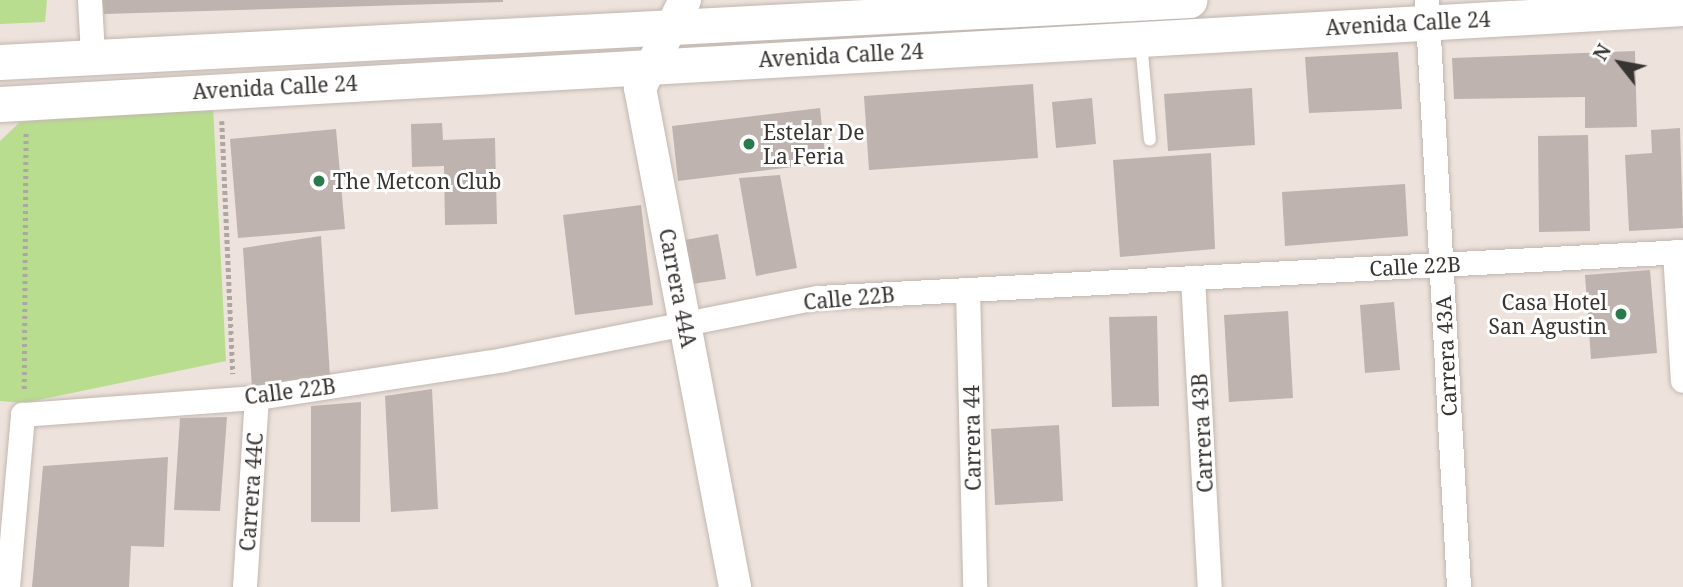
<!DOCTYPE html>
<html>
<head>
<meta charset="utf-8">
<style>
  body { margin:0 }
  #map { position:relative; width:1683px; height:587px; overflow:hidden; background:#eee3dc; font-family:"Noto Serif",serif }
  div>[style] { position:absolute }
  .green>* { inset:0; background:#b9dd8f }
  .building>* { inset:0; background:#beb3ae }
  .path>* { height:4.5px; margin-top:-2.25px; transform-origin:0; background:repeating-linear-gradient(90deg,#aea6a0 0 3.5px,transparent 0 7px) }
  .roads { filter:drop-shadow(0 0 2px #c1b7b0) drop-shadow(0 0 2px #c1b7b0) }
  .service>* { height:12px; margin:-6px; padding:0 6px; transform-origin:6px; border-radius:6px; background:#fff }
  .minor>* { height:24px; margin:-12px; padding:0 12px; transform-origin:12px; border-radius:12px; background:#fff }
  .tertiary>* { height:32px; margin:-16px; padding:0 16px; transform-origin:16px; border-radius:16px; background:#fff }
  .secondary>* { height:35px; margin:-17.5px; padding:0 17.5px; transform-origin:17.5px; border-radius:17.5px; background:#fff }
  .dots>* { width:19px; height:19px; translate:-50% -50%; box-sizing:border-box; border:4px solid #fff; border-radius:50% }
  span { translate:-50% -50%; white-space:nowrap; text-align:center; line-height:1.15; -webkit-text-stroke:6px #fff; paint-order:stroke }
  .street-label { font-size:21px; color:#383432 }
  .poi-label { font-size:21px; color:#383432 }
  .left { translate:0 -50%; text-align:left }
  .right { translate:-100% -50%; text-align:right }
  .north { position:absolute; left:1585px; top:28px; width:70px; height:70px; -webkit-text-stroke:5px #fff; paint-order:stroke; rotate:301deg; font-size:19px; font-weight:700; line-height:28px; text-align:center; color:#383432 }
  .north::after { content:''; display:block; margin:auto; width:24px; height:32px; background:#383432; clip-path:polygon(50% 0,100% 100%,50% 72%,0 100%) }
</style>
</head>
<body>
<div id="map">
  <div class="green">
    <i style="clip-path:polygon(0 0,47px 0,45px 22px,0 24px)"></i>
    <i style="clip-path:polygon(213px 106px,226px 361px,24px 403px,0 401px,0 141px,20px 122px)"></i>
  </div>
  <div class="building">
    <i style="clip-path:polygon(102px 0,503px 0,503px 2px,104px 14px)"></i>
    <i style="clip-path:polygon(1635px 51px,1637px 127px,1585px 128px,1585px 97px,1454px 99px,1452px 58px)"></i>
    <i style="clip-path:polygon(1398px 52px,1402px 109px,1309px 113px,1305px 57px)"></i>
    <i style="clip-path:polygon(1033px 84px,1038px 158px,869px 170px,864px 96px)"></i>
    <i style="clip-path:polygon(1252px 88px,1255px 145px,1168px 151px,1164px 94px)"></i>
    <i style="clip-path:polygon(1092px 98px,1096px 144px,1056px 148px,1052px 102px)"></i>
    <i style="clip-path:polygon(820px 108px,826px 163px,678px 181px,672px 126px)"></i>
    <i style="clip-path:polygon(442px 123px,443px 140px,495px 138px,497px 224px,445px 225px,444px 166px,412px 167px,411px 124px)"></i>
    <i style="clip-path:polygon(1680px 128px,1683px 228px,1629px 231px,1625px 155px,1652px 153px,1651px 130px)"></i>
    <i style="clip-path:polygon(336px 129px,345px 229px,238px 238px,230px 139px)"></i>
    <i style="clip-path:polygon(1588px 135px,1590px 231px,1539px 232px,1538px 136px)"></i>
    <i style="clip-path:polygon(1211px 153px,1215px 249px,1120px 257px,1113px 160px)"></i>
    <i style="clip-path:polygon(780px 175px,797px 268px,756px 276px,739px 178px)"></i>
    <i style="clip-path:polygon(1405px 184px,1408px 236px,1285px 246px,1282px 192px)"></i>
    <i style="clip-path:polygon(641px 205px,653px 305px,575px 315px,563px 215px)"></i>
    <i style="clip-path:polygon(718px 234px,726px 279px,692px 284px,685px 240px)"></i>
    <i style="clip-path:polygon(321px 236px,330px 376px,252px 388px,243px 248px)"></i>
    <i style="clip-path:polygon(1650px 270px,1657px 353px,1591px 359px,1585px 275px)"></i>
    <i style="clip-path:polygon(1394px 302px,1400px 370px,1365px 373px,1360px 305px)"></i>
    <i style="clip-path:polygon(1288px 311px,1293px 398px,1229px 402px,1224px 315px)"></i>
    <i style="clip-path:polygon(1157px 316px,1159px 406px,1112px 407px,1109px 317px)"></i>
    <i style="clip-path:polygon(432px 389px,438px 509px,391px 512px,385px 396px)"></i>
    <i style="clip-path:polygon(361px 402px,360px 522px,311px 522px,311px 406px)"></i>
    <i style="clip-path:polygon(227px 417px,220px 511px,174px 510px,180px 418px)"></i>
    <i style="clip-path:polygon(1059px 425px,1063px 501px,995px 505px,991px 429px)"></i>
    <i style="clip-path:polygon(168px 457px,164px 547px,131px 546px,129px 587px,32px 587px,43px 466px)"></i>
  </div>
  <div class="path">
    <i style="left:222px;top:121px;width:253px;rotate:87.5deg"></i>
    <i style="left:24px;top:389px;width:257px;rotate:-89.6deg"></i>
  </div>
  <div class="roads">
    <div class="service">
      <i style="left:1141px;top:42px;width:98px;rotate:84.8deg"></i>
    </div>
    <div class="minor">
      <i style="left:90px;top:0;width:55px;rotate:86.9deg"></i>
      <i style="left:1427px;top:0;width:588px;rotate:86.88deg"></i>
      <i style="left:1675px;top:252px;width:129px;rotate:86.5deg"></i>
      <i style="left:1193px;top:278px;width:309px;rotate:86.9deg"></i>
      <i style="left:968px;top:290px;width:297px;rotate:88.6deg"></i>
      <i style="left:8px;top:587px;width:173px;rotate:-85deg"></i>
      <i style="left:23px;top:415px;width:235px;rotate:-4.2deg"></i>
      <i style="left:257px;top:398px;width:250px;rotate:-8.7deg"></i>
      <i style="left:504px;top:360px;width:320px;rotate:-11.2deg"></i>
      <i style="left:818px;top:298px;width:866px;rotate:-3.04deg"></i>
      <i style="left:245px;top:587px;width:189px;rotate:-86.4deg"></i>
    </div>
    <div class="tertiary">
      <i style="left:685px;top:0;width:99px;rotate:117.1deg"></i>
      <i style="left:640px;top:88px;width:508px;rotate:79.22deg"></i>
    </div>
    <div class="secondary">
      <i style="left:0;top:62px;width:1191px;rotate:-2.98deg"></i>
      <i style="left:0;top:104px;width:1686px;rotate:-3.26deg"></i>
    </div>
  </div>
  <div class="dots">
    <i style="left:749px;top:144px;background:#297a4c"></i>
    <i style="left:319px;top:181px;background:#297a4c"></i>
    <i style="left:1621px;top:314px;background:#297a4c"></i>
  </div>
  <div class="street-label">
    <span style="left:1408px;top:23px;rotate:-3deg">Avenida Calle 24</span>
    <span style="left:841px;top:55px;rotate:-3deg">Avenida Calle 24</span>
    <span style="left:275px;top:87px;rotate:-3deg">Avenida Calle 24</span>
    <span style="left:1415px;top:266px;rotate:-3deg">Calle 22B</span>
    <span style="left:678px;top:288px;rotate:79deg">Carrera 44A</span>
    <span style="left:849px;top:298px;rotate:-5deg">Calle 22B</span>
    <span style="left:1446px;top:356px;rotate:-93deg">Carrera 43A</span>
    <span style="left:290px;top:391px;rotate:-7deg">Calle 22B</span>
    <span style="left:1202px;top:433px;rotate:-93deg">Carrera 43B</span>
    <span style="left:972px;top:438px;rotate:-91deg">Carrera 44</span>
    <span style="left:251px;top:492px;rotate:-86deg">Carrera 44C</span>
  </div>
  <div class="poi-label">
    <span class="left" style="left:763px;top:144px">Estelar De<br>La Feria</span>
    <span class="left" style="left:333px;top:181px">The Metcon Club</span>
    <span class="right" style="left:1607px;top:314px">Casa Hotel<br>San Agustin</span>
  </div>
  <div class="north">N</div>
</div>
</body>
</html>
